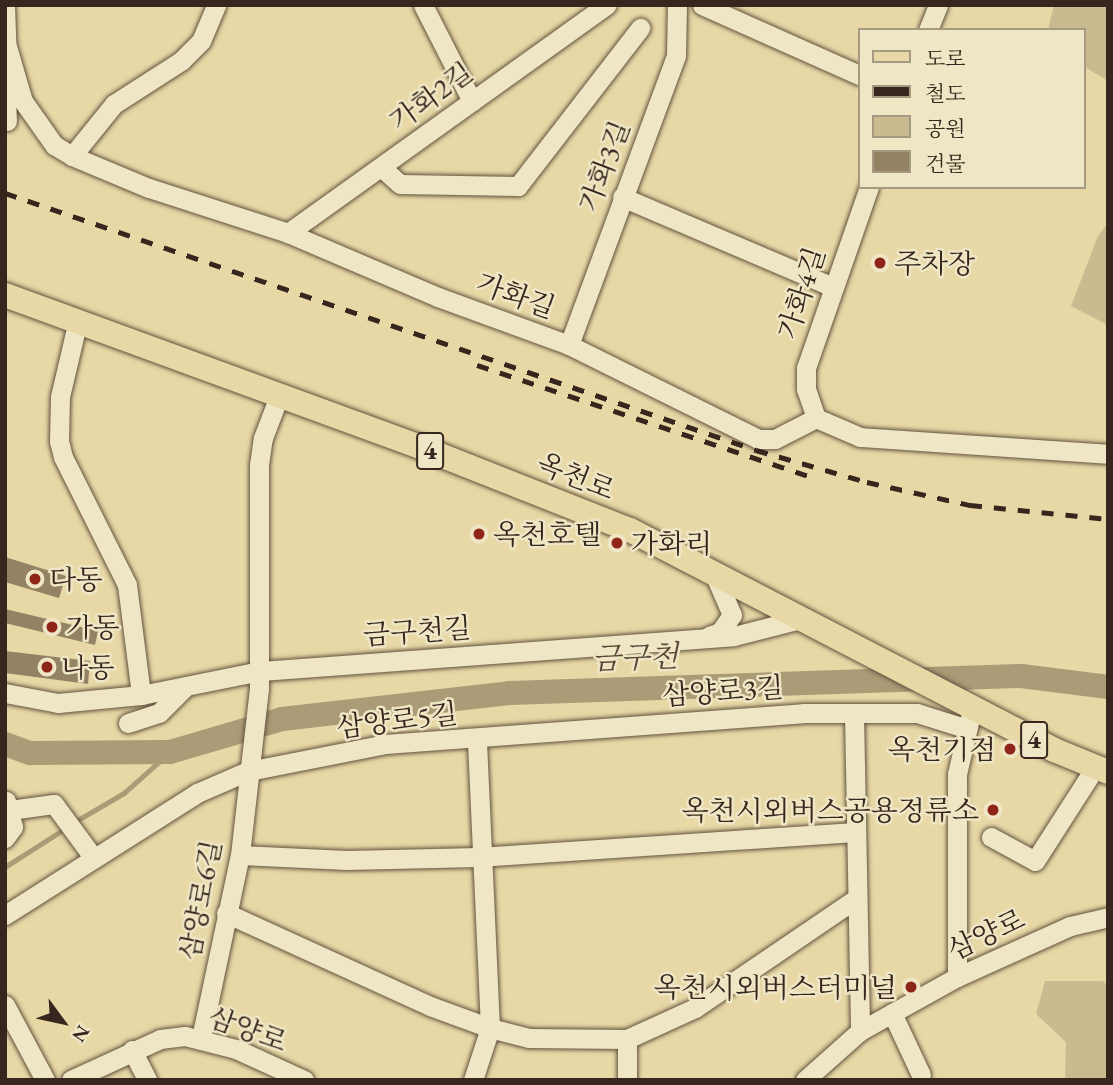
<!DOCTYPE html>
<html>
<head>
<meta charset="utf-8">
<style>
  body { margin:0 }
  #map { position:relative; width:1113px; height:1085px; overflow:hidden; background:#e7d8a6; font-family:"EB Garamond","Noto Serif KR",serif }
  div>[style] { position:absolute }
  .green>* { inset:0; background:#c9ba8f }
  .stream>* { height:4.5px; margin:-2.25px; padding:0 2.25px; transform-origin:2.25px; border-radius:2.25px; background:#ab9b77 }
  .river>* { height:24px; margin:-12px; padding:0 12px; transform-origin:12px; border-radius:12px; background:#ab9b77 }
  .building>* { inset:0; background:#938364 }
  .roads { filter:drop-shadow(0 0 2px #63523f) drop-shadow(0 0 2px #63523f) }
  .minor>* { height:19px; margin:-9.5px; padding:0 9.5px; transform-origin:9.5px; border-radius:9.5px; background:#efe6c5 }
  .major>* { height:24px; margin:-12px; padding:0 12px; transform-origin:12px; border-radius:12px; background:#e7d8a6 }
  .rail>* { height:4.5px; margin-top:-2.25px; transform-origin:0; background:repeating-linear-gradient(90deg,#37261d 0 12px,transparent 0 24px) }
  .dots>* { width:19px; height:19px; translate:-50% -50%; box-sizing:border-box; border:4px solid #efe6c5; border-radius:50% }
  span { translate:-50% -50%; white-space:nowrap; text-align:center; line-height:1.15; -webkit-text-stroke:5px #efe6c5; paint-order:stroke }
  .shield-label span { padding:2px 5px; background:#efe6c5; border:2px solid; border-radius:5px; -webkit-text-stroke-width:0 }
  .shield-label { font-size:26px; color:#37261d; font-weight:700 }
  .street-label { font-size:28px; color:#37261d }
  .poi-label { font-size:28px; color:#37261d }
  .left { translate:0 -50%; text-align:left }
  .right { translate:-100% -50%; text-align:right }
  .water-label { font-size:30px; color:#5a4938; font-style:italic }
  .frame { position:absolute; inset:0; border:7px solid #37261d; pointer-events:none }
  .legend { position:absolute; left:858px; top:28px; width:228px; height:161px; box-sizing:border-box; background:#efe6c5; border:2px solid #a59982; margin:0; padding:9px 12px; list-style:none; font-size:21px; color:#37261d }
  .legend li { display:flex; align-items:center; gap:14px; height:35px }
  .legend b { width:35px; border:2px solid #a59982 }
  .north { position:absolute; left:28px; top:987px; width:70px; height:70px; -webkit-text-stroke:5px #efe6c5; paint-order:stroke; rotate:123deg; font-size:19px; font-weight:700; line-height:28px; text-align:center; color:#37261d }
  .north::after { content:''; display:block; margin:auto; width:24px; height:32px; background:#37261d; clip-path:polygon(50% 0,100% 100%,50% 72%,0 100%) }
</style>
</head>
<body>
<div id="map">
  <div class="green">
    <i style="clip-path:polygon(1054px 5px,1108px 5px,1108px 81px,1083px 66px,1083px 30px,1048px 30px)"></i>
    <i style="clip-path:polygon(1108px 223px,1108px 325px,1071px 306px,1098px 236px)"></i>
    <i style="clip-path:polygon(1045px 981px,1103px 981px,1108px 987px,1108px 1080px,1065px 1080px,1066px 1042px,1036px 1014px)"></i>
  </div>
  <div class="stream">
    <i style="left:73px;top:823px;width:59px;rotate:-30.5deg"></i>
    <i style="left:124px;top:793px;width:62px;rotate:-41.7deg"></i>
    <i style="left:5px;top:867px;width:72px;rotate:-32.6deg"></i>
  </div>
  <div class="river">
    <i style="left:5px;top:744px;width:27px;rotate:20deg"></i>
    <i style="left:30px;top:753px;width:140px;rotate:-0.4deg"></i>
    <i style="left:170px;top:752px;width:117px;rotate:-16.4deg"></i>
    <i style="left:282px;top:719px;width:229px;rotate:-6.5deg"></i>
    <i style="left:510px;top:693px;width:511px;rotate:-1.91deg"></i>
    <i style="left:1021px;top:676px;width:88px;rotate:7.2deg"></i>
  </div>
  <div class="building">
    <i style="clip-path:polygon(5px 557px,66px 576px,59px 598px,5px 582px)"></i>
    <i style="clip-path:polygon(5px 609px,98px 631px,95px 645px,5px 623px)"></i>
    <i style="clip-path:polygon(5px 651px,90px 661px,88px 684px,5px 673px)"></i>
  </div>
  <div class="roads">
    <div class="minor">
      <i style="left:5px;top:5px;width:38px;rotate:88deg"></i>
      <i style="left:6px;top:43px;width:60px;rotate:73.7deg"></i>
      <i style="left:23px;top:101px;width:54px;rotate:54.8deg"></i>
      <i style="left:54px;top:145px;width:21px;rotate:31deg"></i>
      <i style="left:72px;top:156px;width:83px;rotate:22.6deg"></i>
      <i style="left:149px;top:188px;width:146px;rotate:17.9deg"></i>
      <i style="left:288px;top:233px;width:163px;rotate:23.1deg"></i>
      <i style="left:438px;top:297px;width:140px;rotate:20.1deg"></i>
      <i style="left:569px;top:345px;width:211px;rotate:26.4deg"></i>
      <i style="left:758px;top:439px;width:17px"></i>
      <i style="left:775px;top:439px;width:46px;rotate:-27.1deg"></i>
      <i style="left:816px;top:418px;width:48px;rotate:23.4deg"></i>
      <i style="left:860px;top:437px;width:249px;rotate:3.9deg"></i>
      <i style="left:423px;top:5px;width:108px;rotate:63deg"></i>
      <i style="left:702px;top:5px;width:172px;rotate:24deg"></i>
      <i style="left:928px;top:30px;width:27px;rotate:-68deg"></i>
      <i style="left:5px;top:76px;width:45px;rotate:87.5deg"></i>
      <i style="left:72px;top:156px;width:67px;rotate:-51.1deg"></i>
      <i style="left:114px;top:104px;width:80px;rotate:-32.7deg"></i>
      <i style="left:181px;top:61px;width:28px;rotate:-45deg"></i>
      <i style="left:201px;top:41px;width:39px;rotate:-67deg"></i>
      <i style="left:381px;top:167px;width:25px;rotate:42deg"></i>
      <i style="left:400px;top:184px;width:118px;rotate:1deg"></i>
      <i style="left:518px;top:186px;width:200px;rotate:-52.3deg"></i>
      <i style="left:622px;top:197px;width:227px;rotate:23.1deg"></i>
      <i style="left:288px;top:233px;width:392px;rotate:-35.6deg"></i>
      <i style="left:78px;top:320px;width:79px;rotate:103.2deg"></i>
      <i style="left:60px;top:397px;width:44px;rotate:91.3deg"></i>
      <i style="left:59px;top:441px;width:16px;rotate:76deg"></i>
      <i style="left:63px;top:457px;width:143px;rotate:63.4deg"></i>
      <i style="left:127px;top:585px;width:111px;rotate:82.7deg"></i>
      <i style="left:569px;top:345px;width:308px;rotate:-69.7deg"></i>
      <i style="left:676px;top:56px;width:51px;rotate:-88.9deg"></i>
      <i style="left:816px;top:418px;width:31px;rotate:-109deg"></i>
      <i style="left:806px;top:389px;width:21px;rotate:-90deg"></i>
      <i style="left:806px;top:368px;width:192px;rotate:-70.8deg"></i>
      <i style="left:709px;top:636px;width:12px;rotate:-20deg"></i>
      <i style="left:720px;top:632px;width:21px;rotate:-55deg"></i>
      <i style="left:732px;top:615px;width:48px;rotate:-113.4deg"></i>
      <i style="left:5px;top:693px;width:54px;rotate:10.7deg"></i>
      <i style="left:58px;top:703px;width:83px;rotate:-5.5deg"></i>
      <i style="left:141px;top:695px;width:121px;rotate:-11.4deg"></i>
      <i style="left:260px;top:671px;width:475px;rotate:-4.2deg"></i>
      <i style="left:734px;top:636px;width:72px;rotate:-14.4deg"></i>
      <i style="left:854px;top:714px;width:317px;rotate:88.9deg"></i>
      <i style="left:128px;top:723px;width:33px;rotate:-18deg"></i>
      <i style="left:159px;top:713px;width:35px;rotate:-45deg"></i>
      <i style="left:10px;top:810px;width:44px;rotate:-7.8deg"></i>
      <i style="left:54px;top:804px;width:66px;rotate:53.7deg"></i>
      <i style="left:991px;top:837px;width:50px;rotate:28.6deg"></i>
      <i style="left:1035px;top:861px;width:113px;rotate:-57.3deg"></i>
      <i style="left:5px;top:838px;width:14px;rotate:-54deg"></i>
      <i style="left:13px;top:827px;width:27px;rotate:-105deg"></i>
      <i style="left:240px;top:855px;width:107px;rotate:2.7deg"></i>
      <i style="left:347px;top:860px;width:131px;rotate:-1.3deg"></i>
      <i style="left:478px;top:857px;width:378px;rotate:-3.8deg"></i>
      <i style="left:226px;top:913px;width:224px;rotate:24.5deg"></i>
      <i style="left:430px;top:1006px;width:64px;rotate:20.1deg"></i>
      <i style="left:490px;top:1028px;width:40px;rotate:14.4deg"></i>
      <i style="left:529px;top:1038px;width:98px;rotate:0.6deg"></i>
      <i style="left:627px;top:1039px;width:75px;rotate:-24.5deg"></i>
      <i style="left:695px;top:1008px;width:196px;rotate:-34.2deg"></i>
      <i style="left:5px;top:915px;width:227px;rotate:-32.4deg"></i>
      <i style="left:197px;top:793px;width:56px;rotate:-23.3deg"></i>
      <i style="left:248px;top:771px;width:140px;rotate:-11.1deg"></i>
      <i style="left:385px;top:744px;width:419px;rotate:-4.2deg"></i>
      <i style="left:803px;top:713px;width:114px"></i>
      <i style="left:917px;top:713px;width:50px;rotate:17.4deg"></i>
      <i style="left:957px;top:977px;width:203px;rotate:-90deg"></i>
      <i style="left:957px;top:774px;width:57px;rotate:-76.9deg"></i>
      <i style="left:5px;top:1005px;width:85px;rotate:61.9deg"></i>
      <i style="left:892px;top:1013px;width:68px;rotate:64.9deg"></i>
      <i style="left:201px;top:1038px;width:187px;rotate:-78deg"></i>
      <i style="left:240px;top:855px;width:167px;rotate:-83.5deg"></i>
      <i style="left:259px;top:689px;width:224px;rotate:-90deg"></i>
      <i style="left:259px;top:465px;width:27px;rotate:-82deg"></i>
      <i style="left:263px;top:438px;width:45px;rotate:-69.1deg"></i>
      <i style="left:627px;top:1039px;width:41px;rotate:90deg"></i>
      <i style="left:132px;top:1050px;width:34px;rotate:63deg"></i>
      <i style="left:71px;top:1080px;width:98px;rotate:-24.7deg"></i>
      <i style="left:160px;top:1039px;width:25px;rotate:-7deg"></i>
      <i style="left:185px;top:1036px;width:53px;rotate:14.3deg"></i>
      <i style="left:236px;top:1049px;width:75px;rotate:24.5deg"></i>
      <i style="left:473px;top:1080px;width:55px;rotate:-71.9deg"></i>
      <i style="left:490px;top:1028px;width:290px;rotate:-92.6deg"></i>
      <i style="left:805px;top:1080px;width:74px;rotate:-41.7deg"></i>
      <i style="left:860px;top:1031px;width:111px;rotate:-29.1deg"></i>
      <i style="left:957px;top:977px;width:124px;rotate:-24.3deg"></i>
      <i style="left:1070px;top:926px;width:39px;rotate:-13deg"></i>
    </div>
    <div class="major">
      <i style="left:5px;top:295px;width:447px;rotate:20.1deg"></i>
      <i style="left:425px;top:449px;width:220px;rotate:21.6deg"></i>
      <i style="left:630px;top:530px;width:478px;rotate:27.4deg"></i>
      <i style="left:1054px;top:750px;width:58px;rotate:22.2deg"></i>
    </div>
  </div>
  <div class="rail">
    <i style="left:5px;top:193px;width:794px;rotate:18.89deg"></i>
    <i style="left:756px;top:450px;width:116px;rotate:16.1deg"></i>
    <i style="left:867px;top:482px;width:106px;rotate:12.6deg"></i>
    <i style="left:970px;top:505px;width:139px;rotate:5.8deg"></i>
    <i style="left:477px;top:365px;width:350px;rotate:18.5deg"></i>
  </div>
  <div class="dots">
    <i style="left:880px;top:263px;background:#8f2418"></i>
    <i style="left:479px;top:534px;background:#8f2418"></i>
    <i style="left:617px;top:543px;background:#8f2418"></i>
    <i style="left:35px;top:579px;background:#8f2418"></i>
    <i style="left:52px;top:627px;background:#8f2418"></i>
    <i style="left:47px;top:667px;background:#8f2418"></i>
    <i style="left:1010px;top:749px;background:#8f2418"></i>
    <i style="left:993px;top:810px;background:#8f2418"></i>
    <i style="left:911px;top:987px;background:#8f2418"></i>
  </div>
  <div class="shield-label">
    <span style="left:430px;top:451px">4</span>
    <span style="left:1034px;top:740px">4</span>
  </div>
  <div class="street-label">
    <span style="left:431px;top:96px;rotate:-36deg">가화2길</span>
    <span style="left:604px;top:166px;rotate:-69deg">가화3길</span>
    <span style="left:801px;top:293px;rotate:-72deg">가화4길</span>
    <span style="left:516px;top:295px;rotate:20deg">가화길</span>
    <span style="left:576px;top:476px;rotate:22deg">옥천로</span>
    <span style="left:417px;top:631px;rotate:-4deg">금구천길</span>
    <span style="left:723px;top:691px;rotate:-4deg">삼양로3길</span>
    <span style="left:397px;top:720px;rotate:-7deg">삼양로5길</span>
    <span style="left:200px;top:900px;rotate:-79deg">삼양로6길</span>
    <span style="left:986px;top:934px;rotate:-25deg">삼양로</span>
    <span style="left:248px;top:1029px;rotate:20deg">삼양로</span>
  </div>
  <div class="poi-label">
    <span class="left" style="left:894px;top:263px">주차장</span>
    <span class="left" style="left:493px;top:534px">옥천호텔</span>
    <span class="left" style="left:631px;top:543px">가화리</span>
    <span class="left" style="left:49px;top:579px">다동</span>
    <span class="left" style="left:66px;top:627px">가동</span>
    <span class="left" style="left:61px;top:667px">나동</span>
    <span class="right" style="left:996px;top:749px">옥천기점</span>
    <span class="right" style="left:979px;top:810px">옥천시외버스공용정류소</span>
    <span class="right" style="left:897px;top:987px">옥천시외버스터미널</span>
  </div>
  <div class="water-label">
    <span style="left:635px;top:658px;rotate:-2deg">금구천</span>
  </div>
  <div class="frame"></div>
  <ul class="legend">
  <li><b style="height:9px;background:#e7d8a6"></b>도로</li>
  <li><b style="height:9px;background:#37261d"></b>철도</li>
  <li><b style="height:19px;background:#c9ba8f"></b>공원</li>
  <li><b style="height:19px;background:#938364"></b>건물</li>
  </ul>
  <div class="north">N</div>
</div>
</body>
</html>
